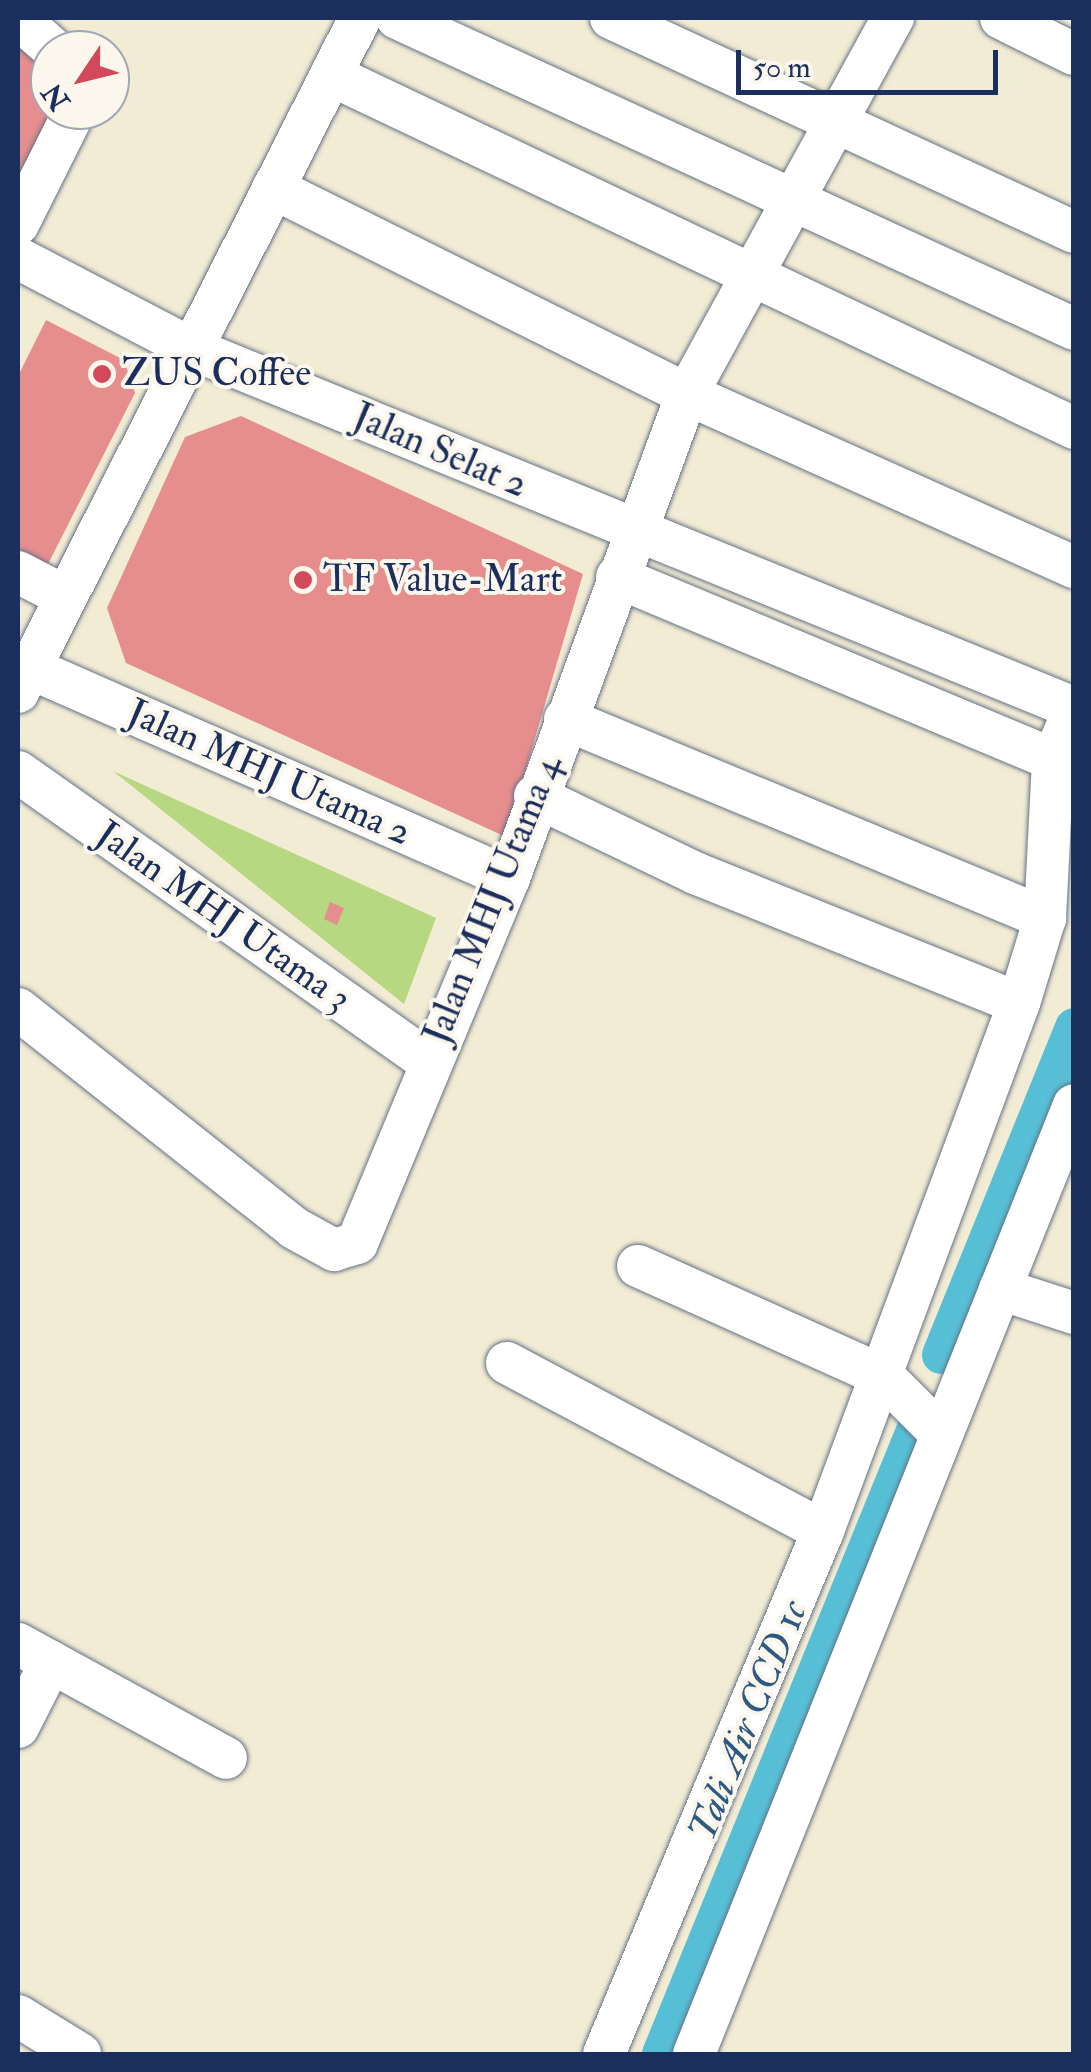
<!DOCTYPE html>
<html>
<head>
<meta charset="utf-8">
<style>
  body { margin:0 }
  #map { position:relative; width:1091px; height:2072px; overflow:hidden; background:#f2ecd4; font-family:"IM FELL Double Pica",serif }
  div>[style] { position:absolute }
  .green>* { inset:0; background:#b5d881 }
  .canal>* { height:38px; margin:-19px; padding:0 19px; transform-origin:19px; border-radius:19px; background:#57bfd5 }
  .building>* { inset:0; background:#e58e8d }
  .roads { filter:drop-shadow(0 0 2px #667187) drop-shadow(0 0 2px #667187) }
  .minor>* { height:42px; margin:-21px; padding:0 21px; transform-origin:21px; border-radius:21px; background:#fff }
  .dots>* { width:28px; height:28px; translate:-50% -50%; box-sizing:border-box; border:5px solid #fbf7ec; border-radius:50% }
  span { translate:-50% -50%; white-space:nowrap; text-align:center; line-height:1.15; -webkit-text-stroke:8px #fbf7ec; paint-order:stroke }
  .poi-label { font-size:38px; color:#1b2f5e }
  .left { translate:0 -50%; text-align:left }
  .street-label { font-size:38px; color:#1b2f5e }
  .water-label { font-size:40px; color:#2d5a82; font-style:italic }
  .frame { position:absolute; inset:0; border:20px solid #1b2f5e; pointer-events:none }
  .north { position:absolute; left:30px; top:30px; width:100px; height:100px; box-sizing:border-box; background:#fbf7ec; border:2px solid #a1a7b3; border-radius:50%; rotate:235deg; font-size:28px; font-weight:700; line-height:40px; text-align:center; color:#1b2f5e }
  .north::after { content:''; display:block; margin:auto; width:35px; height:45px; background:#d1495b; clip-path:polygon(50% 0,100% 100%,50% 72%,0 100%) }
  .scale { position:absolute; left:736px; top:50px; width:262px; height:45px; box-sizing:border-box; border:5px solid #1b2f5e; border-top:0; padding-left:12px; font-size:30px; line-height:35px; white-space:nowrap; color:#1b2f5e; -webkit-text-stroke:8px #fbf7ec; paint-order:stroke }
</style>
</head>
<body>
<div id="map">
  <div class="green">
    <i style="clip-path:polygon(113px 771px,436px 918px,404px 1004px)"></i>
  </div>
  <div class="canal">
    <i style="left:941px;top:1355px;width:354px;rotate:-67.9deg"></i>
    <i style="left:661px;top:2054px;width:684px;rotate:-67.83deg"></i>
  </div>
  <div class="building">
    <i style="clip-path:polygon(18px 34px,50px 63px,53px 110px,18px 197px)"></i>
    <i style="clip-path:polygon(46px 320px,124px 360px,135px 393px,47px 566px,18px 551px,18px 376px)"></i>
    <i style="clip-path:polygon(241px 416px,583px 574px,506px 837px,126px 663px,107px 608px,185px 437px)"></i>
    <i style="clip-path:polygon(330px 902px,344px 908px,337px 925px,324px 919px)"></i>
  </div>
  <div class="roads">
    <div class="minor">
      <i style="left:18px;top:18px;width:48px;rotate:41.6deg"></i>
      <i style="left:397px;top:18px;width:745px;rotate:24.67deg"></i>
      <i style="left:611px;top:18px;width:510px;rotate:24.81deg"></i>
      <i style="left:1001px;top:18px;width:81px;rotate:26.3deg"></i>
      <i style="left:331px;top:75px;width:823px;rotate:25.41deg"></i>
      <i style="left:273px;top:188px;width:462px;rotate:26.5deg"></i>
      <i style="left:687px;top:394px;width:424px;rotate:24.1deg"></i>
      <i style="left:18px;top:224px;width:127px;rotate:-63.4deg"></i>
      <i style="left:18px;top:258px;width:196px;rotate:27.6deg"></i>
      <i style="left:192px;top:349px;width:952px;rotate:22.15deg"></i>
      <i style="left:18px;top:572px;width:54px;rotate:27.5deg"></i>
      <i style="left:617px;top:577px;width:472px;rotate:22.7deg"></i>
      <i style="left:30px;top:668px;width:523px;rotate:23.67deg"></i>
      <i style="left:18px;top:692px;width:756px;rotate:-63.1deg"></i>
      <i style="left:565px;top:719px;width:520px;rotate:22.52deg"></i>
      <i style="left:18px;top:772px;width:502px;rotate:35.18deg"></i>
      <i style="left:535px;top:796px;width:178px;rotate:25.7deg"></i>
      <i style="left:695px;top:873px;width:349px;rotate:21.9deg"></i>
      <i style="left:18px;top:1009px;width:352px;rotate:38.4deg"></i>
      <i style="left:294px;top:1228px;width:46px;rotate:28.8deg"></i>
      <i style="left:334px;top:1250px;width:24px;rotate:-17deg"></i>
      <i style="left:357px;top:1243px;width:395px;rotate:-67.4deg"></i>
      <i style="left:509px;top:878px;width:516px;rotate:-69.81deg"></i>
      <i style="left:687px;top:394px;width:429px;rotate:-61.3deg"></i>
      <i style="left:638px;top:1266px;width:269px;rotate:24.2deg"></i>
      <i style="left:883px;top:1376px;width:79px;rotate:45deg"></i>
      <i style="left:1000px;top:1289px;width:78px;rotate:18deg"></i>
      <i style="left:507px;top:1363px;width:358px;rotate:28deg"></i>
      <i style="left:18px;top:1644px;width:237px;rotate:28.7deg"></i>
      <i style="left:18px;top:1727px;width:73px;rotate:-63.1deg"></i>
      <i style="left:18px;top:2016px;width:73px;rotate:31.5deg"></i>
      <i style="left:604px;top:2054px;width:567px;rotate:-67.28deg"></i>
      <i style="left:823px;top:1531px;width:563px;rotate:-69.63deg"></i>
      <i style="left:1019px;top:1003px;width:89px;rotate:-73deg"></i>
      <i style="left:1045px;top:918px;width:159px;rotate:-87.1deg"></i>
      <i style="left:1053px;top:759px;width:53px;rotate:-66.8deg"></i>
      <i style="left:694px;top:2054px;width:1022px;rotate:-68.18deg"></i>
    </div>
  </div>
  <div class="dots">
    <i style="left:102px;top:374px;background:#d1495b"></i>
    <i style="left:303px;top:580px;background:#d1495b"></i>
  </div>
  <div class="poi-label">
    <span class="left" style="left:122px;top:374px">ZUS Coffee</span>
    <span class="left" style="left:323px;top:580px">TF Value-Mart</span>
  </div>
  <div class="street-label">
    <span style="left:440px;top:451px;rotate:23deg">Jalan Selat 2</span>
    <span style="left:269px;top:773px;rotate:24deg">Jalan MHJ Utama 2</span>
    <span style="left:493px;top:900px;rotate:-68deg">Jalan MHJ Utama 4</span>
    <span style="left:223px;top:917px;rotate:35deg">Jalan MHJ Utama 3</span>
  </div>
  <div class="water-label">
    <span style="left:748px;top:1721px;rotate:-68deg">Tali Air CCD 1c</span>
  </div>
  <div class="frame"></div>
  <div class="north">N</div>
  <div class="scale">50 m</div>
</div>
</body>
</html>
